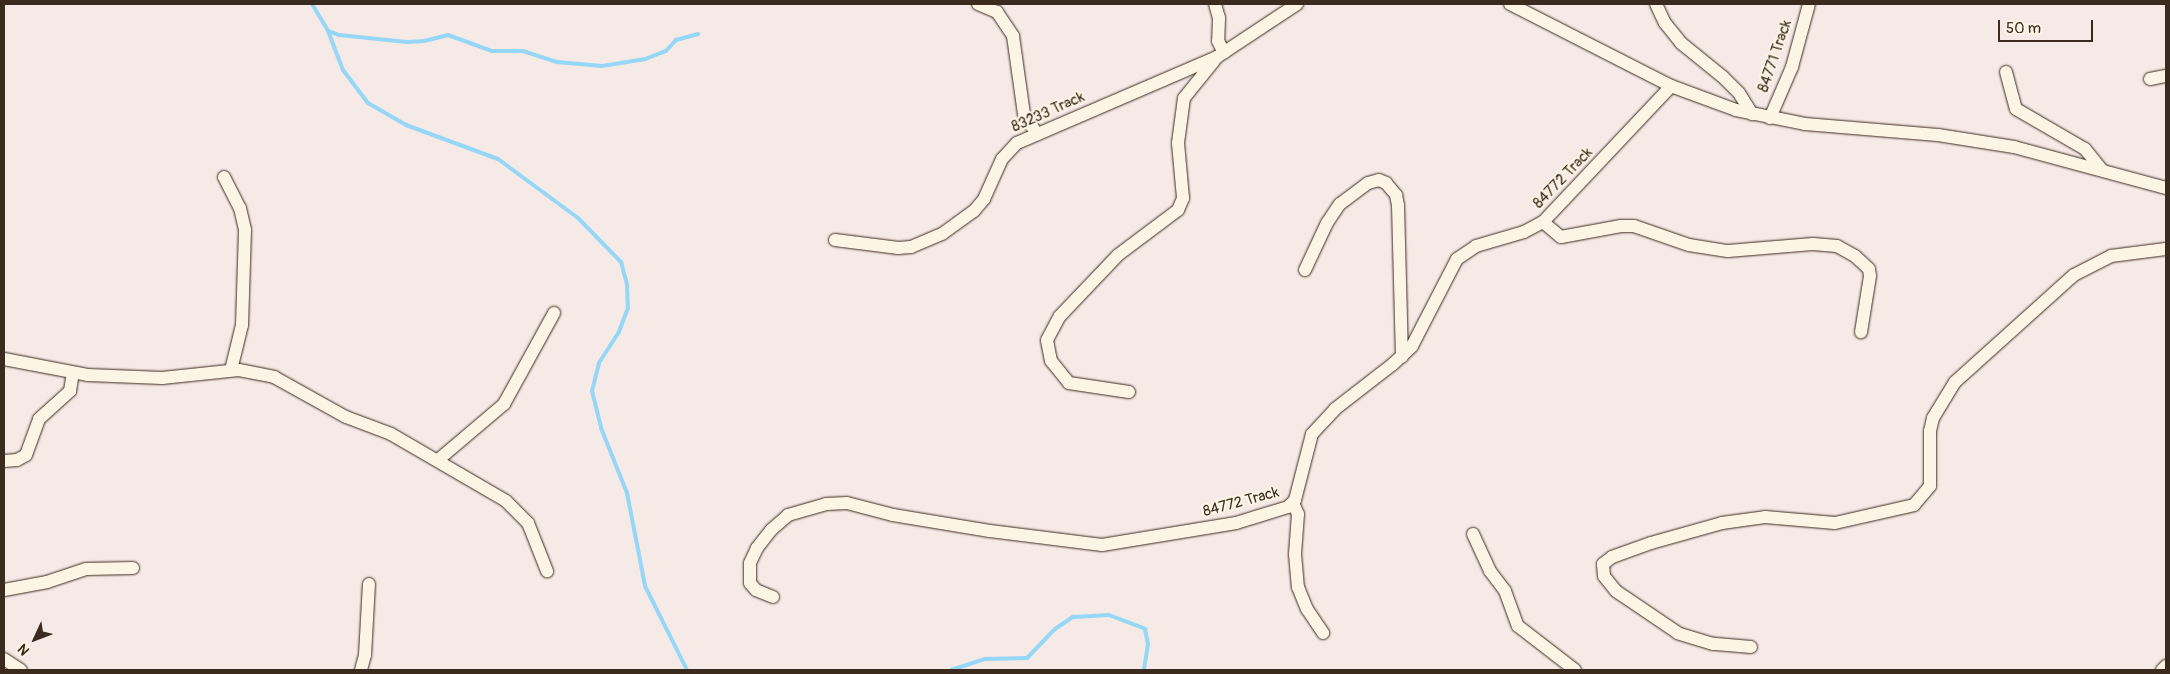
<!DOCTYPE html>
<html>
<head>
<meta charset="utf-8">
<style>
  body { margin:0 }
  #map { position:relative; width:2170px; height:674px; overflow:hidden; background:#f6eae7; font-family:Pangolin,sans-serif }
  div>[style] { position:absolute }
  .stream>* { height:4px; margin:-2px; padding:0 2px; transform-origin:2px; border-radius:2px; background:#96d7f7 }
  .roads { filter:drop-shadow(0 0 1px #3b2a1e) drop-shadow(0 0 1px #3b2a1e) }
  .minor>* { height:12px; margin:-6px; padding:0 6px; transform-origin:6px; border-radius:6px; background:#fcf5e5 }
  span { translate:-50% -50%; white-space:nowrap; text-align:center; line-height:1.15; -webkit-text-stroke:4px #fcf5e5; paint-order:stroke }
  .street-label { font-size:15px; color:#3b2a1e }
  .frame { position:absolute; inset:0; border:5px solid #3b2a1e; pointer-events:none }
  .north { position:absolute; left:10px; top:614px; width:50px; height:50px; -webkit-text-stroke:4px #fcf5e5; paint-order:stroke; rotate:227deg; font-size:14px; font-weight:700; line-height:20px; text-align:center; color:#3b2a1e }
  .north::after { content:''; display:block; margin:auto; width:18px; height:22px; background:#3b2a1e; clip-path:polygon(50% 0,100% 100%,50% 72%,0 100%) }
  .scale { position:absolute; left:1998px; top:20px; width:95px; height:22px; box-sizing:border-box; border:2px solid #3b2a1e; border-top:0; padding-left:6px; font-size:15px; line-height:18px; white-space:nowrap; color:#3b2a1e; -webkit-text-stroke:4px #fcf5e5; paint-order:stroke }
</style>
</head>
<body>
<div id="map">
  <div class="stream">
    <i style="left:312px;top:4px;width:31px;rotate:59deg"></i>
    <i style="left:328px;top:31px;width:42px;rotate:69deg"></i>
    <i style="left:343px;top:70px;width:41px;rotate:52.9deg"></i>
    <i style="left:368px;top:103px;width:44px;rotate:30.1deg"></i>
    <i style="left:406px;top:125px;width:98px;rotate:20.3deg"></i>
    <i style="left:498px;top:159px;width:99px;rotate:36.4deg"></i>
    <i style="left:578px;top:218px;width:62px;rotate:45.7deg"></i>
    <i style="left:621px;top:262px;width:24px;rotate:75deg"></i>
    <i style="left:627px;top:285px;width:23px;rotate:88deg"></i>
    <i style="left:628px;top:308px;width:26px;rotate:111deg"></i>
    <i style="left:619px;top:332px;width:37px;rotate:123deg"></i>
    <i style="left:599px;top:363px;width:29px;rotate:104deg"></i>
    <i style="left:592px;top:391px;width:38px;rotate:76deg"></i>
    <i style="left:601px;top:428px;width:70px;rotate:68.2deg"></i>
    <i style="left:627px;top:493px;width:95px;rotate:79deg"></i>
    <i style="left:645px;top:586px;width:94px;rotate:63.4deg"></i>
    <i style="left:328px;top:31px;width:12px;rotate:20deg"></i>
    <i style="left:339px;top:35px;width:68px;rotate:5.9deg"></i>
    <i style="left:407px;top:42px;width:17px;rotate:-3deg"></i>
    <i style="left:424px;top:41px;width:25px;rotate:-14deg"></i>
    <i style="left:448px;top:35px;width:47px;rotate:20deg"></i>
    <i style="left:492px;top:51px;width:31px"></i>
    <i style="left:523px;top:51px;width:36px;rotate:18deg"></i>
    <i style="left:557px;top:62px;width:45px;rotate:5.1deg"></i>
    <i style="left:602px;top:66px;width:44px;rotate:-9.2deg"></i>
    <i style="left:645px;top:59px;width:22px;rotate:-21deg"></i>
    <i style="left:666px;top:51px;width:15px;rotate:-48deg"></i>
    <i style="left:676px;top:40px;width:23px;rotate:-15deg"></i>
    <i style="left:951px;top:670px;width:36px;rotate:-18deg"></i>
    <i style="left:985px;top:659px;width:42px;rotate:-1.4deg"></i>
    <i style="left:1027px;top:658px;width:40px;rotate:-46deg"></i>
    <i style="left:1055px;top:629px;width:22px;rotate:-34deg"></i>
    <i style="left:1073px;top:617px;width:36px;rotate:-3deg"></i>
    <i style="left:1109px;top:615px;width:39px;rotate:21deg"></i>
    <i style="left:1145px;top:629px;width:15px;rotate:79deg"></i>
    <i style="left:1148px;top:644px;width:26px;rotate:99deg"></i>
  </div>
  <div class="roads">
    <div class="minor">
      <i style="left:978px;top:4px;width:21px;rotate:23deg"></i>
      <i style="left:997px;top:12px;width:29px;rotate:56deg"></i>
      <i style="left:1013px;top:36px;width:79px;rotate:82deg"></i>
      <i style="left:1024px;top:114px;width:24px;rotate:57deg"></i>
      <i style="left:1215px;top:4px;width:15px;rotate:74deg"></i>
      <i style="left:1219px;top:18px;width:23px;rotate:92deg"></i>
      <i style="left:1218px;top:41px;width:13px;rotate:63deg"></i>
      <i style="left:1510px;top:4px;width:181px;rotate:27deg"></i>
      <i style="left:1671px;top:86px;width:69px;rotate:20.3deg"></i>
      <i style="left:1736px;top:110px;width:70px;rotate:11.5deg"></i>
      <i style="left:1805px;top:124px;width:133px;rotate:4.7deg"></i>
      <i style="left:1938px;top:135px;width:77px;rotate:9deg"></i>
      <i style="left:2014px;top:147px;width:157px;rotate:15.1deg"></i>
      <i style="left:1656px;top:4px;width:21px;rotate:65deg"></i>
      <i style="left:1665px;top:23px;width:26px;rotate:51deg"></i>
      <i style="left:1681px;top:43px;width:54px;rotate:39deg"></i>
      <i style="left:1723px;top:77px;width:23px;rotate:45deg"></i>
      <i style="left:1739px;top:93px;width:25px;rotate:58deg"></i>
      <i style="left:2006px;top:72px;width:38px;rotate:75deg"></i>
      <i style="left:2016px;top:109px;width:80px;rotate:30.1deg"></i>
      <i style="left:2085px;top:149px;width:27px;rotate:51deg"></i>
      <i style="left:2150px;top:79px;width:16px;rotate:-11deg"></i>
      <i style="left:1770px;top:118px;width:56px;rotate:-66.7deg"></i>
      <i style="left:1792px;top:67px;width:65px;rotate:-74.9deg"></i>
      <i style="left:224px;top:177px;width:35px;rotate:63deg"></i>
      <i style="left:240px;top:208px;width:23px;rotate:77deg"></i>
      <i style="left:245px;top:230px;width:95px;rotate:91.8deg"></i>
      <i style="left:242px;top:325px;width:46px;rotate:103.7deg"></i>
      <i style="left:1543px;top:222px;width:23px;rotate:40deg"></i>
      <i style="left:1561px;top:237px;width:61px;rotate:-10.4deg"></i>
      <i style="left:1621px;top:226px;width:13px"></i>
      <i style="left:1634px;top:226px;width:58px;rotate:19.1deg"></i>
      <i style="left:1689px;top:245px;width:39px;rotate:9deg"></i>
      <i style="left:1728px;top:251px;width:85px;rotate:-4.7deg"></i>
      <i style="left:1813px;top:244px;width:24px;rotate:5deg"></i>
      <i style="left:1837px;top:246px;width:21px;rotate:29deg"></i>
      <i style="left:1855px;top:256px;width:19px;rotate:43deg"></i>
      <i style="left:1869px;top:269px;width:7px;rotate:82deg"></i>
      <i style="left:1870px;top:276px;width:57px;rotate:99.1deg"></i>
      <i style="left:835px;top:240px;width:64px;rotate:7.2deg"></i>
      <i style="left:898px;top:248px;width:13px;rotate:-4deg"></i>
      <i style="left:911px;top:247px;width:34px;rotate:-23deg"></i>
      <i style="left:942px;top:234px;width:39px;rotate:-36deg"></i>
      <i style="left:974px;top:211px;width:16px;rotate:-50deg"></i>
      <i style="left:984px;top:199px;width:44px;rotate:-65.8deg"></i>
      <i style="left:1002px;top:159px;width:22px;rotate:-47deg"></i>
      <i style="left:1017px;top:143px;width:218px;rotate:-23.3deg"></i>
      <i style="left:1217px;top:57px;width:96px;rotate:-33.5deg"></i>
      <i style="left:1305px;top:270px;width:52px;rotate:-64.9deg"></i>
      <i style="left:1327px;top:223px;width:23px;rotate:-56deg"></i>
      <i style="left:1340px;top:204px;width:35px;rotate:-37deg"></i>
      <i style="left:1368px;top:183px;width:11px;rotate:-15deg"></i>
      <i style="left:1379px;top:180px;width:8px;rotate:23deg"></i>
      <i style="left:1386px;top:183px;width:16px;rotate:50deg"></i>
      <i style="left:1396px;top:195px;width:10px;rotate:79deg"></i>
      <i style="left:1398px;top:205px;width:152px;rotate:88.5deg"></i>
      <i style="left:4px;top:359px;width:86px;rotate:10.8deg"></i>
      <i style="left:88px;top:375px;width:74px;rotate:2.3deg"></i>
      <i style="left:162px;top:378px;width:77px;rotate:-5.9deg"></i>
      <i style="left:239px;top:370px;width:36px;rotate:11deg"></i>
      <i style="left:274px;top:377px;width:82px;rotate:29.1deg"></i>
      <i style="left:346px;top:417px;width:48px;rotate:20.7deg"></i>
      <i style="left:391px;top:434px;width:133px;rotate:30.2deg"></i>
      <i style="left:506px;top:501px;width:31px;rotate:45deg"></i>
      <i style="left:528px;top:523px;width:52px;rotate:68.4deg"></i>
      <i style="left:1129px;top:392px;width:61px;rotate:-171.5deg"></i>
      <i style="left:1069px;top:383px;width:28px;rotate:-129deg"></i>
      <i style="left:1051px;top:361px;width:21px;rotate:-101deg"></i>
      <i style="left:1047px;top:340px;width:27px;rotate:-62deg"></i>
      <i style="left:1060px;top:316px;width:84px;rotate:-46.4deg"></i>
      <i style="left:1118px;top:255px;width:75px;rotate:-36.9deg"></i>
      <i style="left:1178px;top:210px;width:13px;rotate:-67deg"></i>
      <i style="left:1183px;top:198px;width:55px;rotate:-95.2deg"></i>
      <i style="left:1178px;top:143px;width:45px;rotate:-82.4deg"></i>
      <i style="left:1184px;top:98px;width:48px;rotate:-51deg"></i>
      <i style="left:438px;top:460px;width:87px;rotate:-40.3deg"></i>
      <i style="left:504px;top:404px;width:104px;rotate:-61.2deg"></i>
      <i style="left:4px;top:461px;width:13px;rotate:-4deg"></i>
      <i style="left:17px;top:460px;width:10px;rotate:-29deg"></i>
      <i style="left:26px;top:455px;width:38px;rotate:-70deg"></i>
      <i style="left:39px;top:419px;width:42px;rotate:-42.1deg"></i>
      <i style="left:70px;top:391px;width:18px;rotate:-81deg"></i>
      <i style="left:1293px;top:503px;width:12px;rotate:66deg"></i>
      <i style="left:1298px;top:514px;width:40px;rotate:94.3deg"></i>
      <i style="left:1295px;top:554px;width:33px;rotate:85deg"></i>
      <i style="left:1298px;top:587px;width:24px;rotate:68deg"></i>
      <i style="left:1307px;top:609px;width:29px;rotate:56deg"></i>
      <i style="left:1473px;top:534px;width:41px;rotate:65.3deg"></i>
      <i style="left:1490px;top:571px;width:25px;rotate:53deg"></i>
      <i style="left:1505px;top:591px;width:37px;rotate:70deg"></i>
      <i style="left:1518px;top:626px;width:72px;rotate:37.7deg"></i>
      <i style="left:4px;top:590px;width:44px;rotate:-10.5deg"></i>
      <i style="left:47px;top:582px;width:41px;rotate:-18.4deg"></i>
      <i style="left:86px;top:569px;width:47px;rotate:-1.2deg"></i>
      <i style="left:773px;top:597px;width:18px;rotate:-158deg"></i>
      <i style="left:756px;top:590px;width:9px;rotate:-131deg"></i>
      <i style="left:750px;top:583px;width:20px;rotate:-90deg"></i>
      <i style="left:750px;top:563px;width:17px;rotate:-65deg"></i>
      <i style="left:757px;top:548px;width:23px;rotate:-52deg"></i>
      <i style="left:771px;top:530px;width:23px;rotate:-41deg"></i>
      <i style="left:788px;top:515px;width:40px;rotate:-16deg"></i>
      <i style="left:826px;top:504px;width:21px;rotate:-3deg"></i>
      <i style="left:847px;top:503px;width:48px;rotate:14.6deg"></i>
      <i style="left:893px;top:515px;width:98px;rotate:9.4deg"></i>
      <i style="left:990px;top:531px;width:113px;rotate:7.1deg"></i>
      <i style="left:1102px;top:545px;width:136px;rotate:-9.3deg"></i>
      <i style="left:1236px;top:523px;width:54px;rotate:-17.1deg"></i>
      <i style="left:1288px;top:507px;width:10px;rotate:-45deg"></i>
      <i style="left:1295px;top:500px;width:68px;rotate:-75.6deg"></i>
      <i style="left:1312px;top:434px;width:34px;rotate:-47deg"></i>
      <i style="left:1335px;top:409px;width:73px;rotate:-37.8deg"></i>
      <i style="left:1393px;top:364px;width:26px;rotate:-43deg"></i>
      <i style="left:1412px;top:346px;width:98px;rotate:-62.7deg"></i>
      <i style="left:1457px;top:259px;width:23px;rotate:-34deg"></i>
      <i style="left:1476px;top:246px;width:50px;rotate:-16.3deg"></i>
      <i style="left:1524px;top:232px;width:21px;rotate:-28deg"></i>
      <i style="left:1543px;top:222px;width:187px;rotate:-46.7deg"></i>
      <i style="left:1751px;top:647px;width:38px;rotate:-175deg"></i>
      <i style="left:1713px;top:644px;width:37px;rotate:-163deg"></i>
      <i style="left:1678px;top:633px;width:75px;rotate:-145.9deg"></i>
      <i style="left:1616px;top:591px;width:19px;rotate:-129deg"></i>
      <i style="left:1604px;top:576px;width:12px;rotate:-95deg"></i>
      <i style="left:1603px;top:564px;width:11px;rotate:-38deg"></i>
      <i style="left:1612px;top:557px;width:41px;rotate:-19.7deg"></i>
      <i style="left:1651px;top:543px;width:74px;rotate:-15.7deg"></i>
      <i style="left:1722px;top:523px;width:43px;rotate:-7.9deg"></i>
      <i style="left:1765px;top:517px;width:70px;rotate:4.9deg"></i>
      <i style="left:1835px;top:523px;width:81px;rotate:-12.8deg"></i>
      <i style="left:1914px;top:505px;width:25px;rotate:-50deg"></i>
      <i style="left:1930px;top:486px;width:55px;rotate:-90deg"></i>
      <i style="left:1930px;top:431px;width:13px;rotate:-77deg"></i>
      <i style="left:1933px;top:418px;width:42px;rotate:-58.6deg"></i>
      <i style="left:1955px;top:382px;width:160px;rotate:-42deg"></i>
      <i style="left:2074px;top:275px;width:42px;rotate:-27.2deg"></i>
      <i style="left:2111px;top:256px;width:55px;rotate:-7.3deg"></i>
      <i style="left:4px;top:659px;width:20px;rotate:33deg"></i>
      <i style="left:361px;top:670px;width:16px;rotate:-75deg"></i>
      <i style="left:365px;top:655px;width:71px;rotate:-86.8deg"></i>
      <i style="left:2162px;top:670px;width:6px;rotate:-45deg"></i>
    </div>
  </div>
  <div class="street-label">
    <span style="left:1775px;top:56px;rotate:-71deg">84771 Track</span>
    <span style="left:1048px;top:112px;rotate:-24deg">83233 Track</span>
    <span style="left:1563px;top:178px;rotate:-46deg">84772 Track</span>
    <span style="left:1241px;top:502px;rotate:-15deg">84772 Track</span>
  </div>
  <div class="frame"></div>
  <div class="north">N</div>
  <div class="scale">50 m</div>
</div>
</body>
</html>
